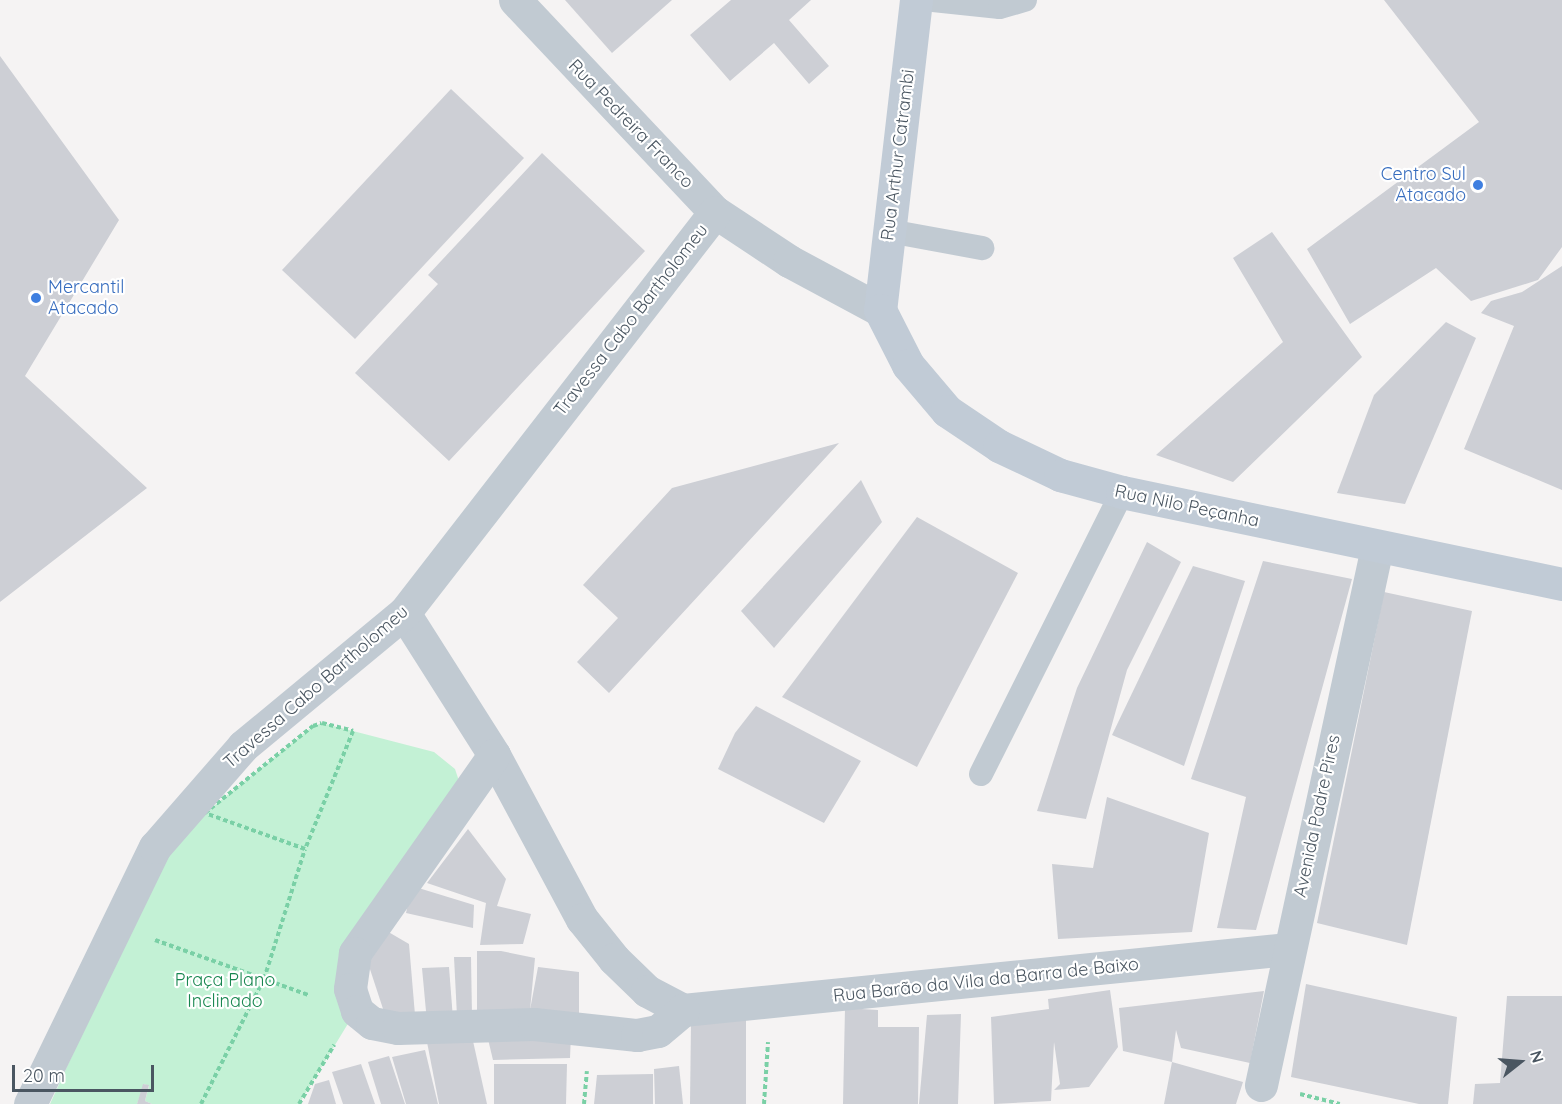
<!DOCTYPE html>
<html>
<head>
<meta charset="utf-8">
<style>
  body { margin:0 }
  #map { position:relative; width:1562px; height:1104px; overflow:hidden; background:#f5f3f3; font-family:Quicksand,sans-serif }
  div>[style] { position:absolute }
  .green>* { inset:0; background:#c3f1d5 }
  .building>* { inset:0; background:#cdcfd5 }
  .path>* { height:4px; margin-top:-2px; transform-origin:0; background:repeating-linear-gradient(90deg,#7ad0a6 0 4.5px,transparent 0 7.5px) }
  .lane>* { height:24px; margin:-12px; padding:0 12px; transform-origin:12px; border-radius:12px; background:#c1cad2 }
  .street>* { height:33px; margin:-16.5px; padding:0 16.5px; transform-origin:16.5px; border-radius:16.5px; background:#c1cad2 }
  .secondary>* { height:33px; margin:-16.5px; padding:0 16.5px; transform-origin:16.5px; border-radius:16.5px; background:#c1cbd6 }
  .dots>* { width:16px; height:16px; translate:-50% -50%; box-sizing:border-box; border:3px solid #fff; border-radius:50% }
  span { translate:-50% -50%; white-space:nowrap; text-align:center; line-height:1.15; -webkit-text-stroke:4.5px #fff; paint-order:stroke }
  .street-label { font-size:18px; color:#4a5661 }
  .shop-label { font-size:18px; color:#366cbe }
  .right { translate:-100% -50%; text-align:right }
  .left { translate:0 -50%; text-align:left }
  .park-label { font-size:18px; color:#17864f }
  .north { position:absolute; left:1490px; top:1032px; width:60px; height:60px; -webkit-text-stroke:4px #fff; paint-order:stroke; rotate:73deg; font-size:16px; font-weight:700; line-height:24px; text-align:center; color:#4a5661 }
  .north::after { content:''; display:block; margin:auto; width:21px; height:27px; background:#4a5661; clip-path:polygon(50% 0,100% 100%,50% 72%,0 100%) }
  .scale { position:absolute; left:12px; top:1065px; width:142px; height:27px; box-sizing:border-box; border:3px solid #4a5661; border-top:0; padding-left:8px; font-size:18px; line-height:21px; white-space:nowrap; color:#4a5661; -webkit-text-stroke:4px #fff; paint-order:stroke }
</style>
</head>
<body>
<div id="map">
  <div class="green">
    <i style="clip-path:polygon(322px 723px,434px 752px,455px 769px,459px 781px,399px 876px,349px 1022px,299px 1104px,152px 1104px,145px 1101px,149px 1086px,144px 1084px,137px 1104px,50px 1104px,160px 863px,205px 813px,313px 726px)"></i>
  </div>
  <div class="building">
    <i style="clip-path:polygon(565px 0,672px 0,612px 53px)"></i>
    <i style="clip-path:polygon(731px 0,811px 0,789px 20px,829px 66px,809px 84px,774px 43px,730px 81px,690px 35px)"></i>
    <i style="clip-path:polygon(1384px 0,1562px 0,1562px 247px,1538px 280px,1471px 301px,1436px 268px,1350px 324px,1307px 249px,1479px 122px)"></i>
    <i style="clip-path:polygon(0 56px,119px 220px,25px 376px,147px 488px,0 602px)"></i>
    <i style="clip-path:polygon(451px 89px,524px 158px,355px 339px,282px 270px)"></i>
    <i style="clip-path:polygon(542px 153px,645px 251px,449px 461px,355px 373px,438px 284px,428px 275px)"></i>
    <i style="clip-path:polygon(1272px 232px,1362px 357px,1233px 482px,1156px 455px,1283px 342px,1233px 258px)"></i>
    <i style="clip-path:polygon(1562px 266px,1562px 490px,1464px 449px,1514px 326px,1481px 313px,1491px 301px,1522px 292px)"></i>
    <i style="clip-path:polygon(1446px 322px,1476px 338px,1405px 504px,1337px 493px,1374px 395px)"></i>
    <i style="clip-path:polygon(839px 443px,609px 693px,577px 662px,618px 618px,583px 585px,672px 488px)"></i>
    <i style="clip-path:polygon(861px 480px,882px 522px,774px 648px,741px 611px)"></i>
    <i style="clip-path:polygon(917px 517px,1018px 573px,917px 767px,782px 697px)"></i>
    <i style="clip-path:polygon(1147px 542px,1181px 562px,1127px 670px,1086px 819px,1037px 811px,1077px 688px)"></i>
    <i style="clip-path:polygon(1263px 561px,1352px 579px,1256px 930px,1217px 928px,1246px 797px,1191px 779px)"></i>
    <i style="clip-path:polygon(1193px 566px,1245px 581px,1184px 766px,1112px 735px)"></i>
    <i style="clip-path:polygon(1384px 592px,1472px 611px,1407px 945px,1317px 923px)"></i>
    <i style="clip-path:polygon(756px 706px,861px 761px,824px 823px,718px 769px,735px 733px)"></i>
    <i style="clip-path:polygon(1107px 797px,1209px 833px,1192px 932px,1058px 939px,1052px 864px,1093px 868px)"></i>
    <i style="clip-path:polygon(468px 829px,506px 879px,497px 906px,531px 914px,523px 944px,480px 945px,486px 903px,427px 883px)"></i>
    <i style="clip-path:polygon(412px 886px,474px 905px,473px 928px,406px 913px)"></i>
    <i style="clip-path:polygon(385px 930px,409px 944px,415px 1015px,386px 1018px,366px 957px)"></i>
    <i style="clip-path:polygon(477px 951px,501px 951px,535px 958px,530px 1010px,538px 967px,579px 972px,579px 1017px,477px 1014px)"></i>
    <i style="clip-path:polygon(454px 957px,471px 957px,472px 1016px,457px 1016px)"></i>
    <i style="clip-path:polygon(449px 967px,453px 1019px,427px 1022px,422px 968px)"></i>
    <i style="clip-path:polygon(1306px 984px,1457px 1017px,1448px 1104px,1419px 1104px,1291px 1077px)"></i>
    <i style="clip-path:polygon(1110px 990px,1118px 1047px,1089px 1087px,1054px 1090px,1060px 1084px,1054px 1042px,1051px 1101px,994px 1104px,991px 1017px,1049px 1009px,1048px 999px)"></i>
    <i style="clip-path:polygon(1264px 991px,1250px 1063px,1181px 1048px,1176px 1030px,1172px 1062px,1243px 1082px,1236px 1104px,1164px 1104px,1172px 1062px,1123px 1051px,1119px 1008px)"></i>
    <i style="clip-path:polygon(1507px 996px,1562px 996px,1562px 1104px,1473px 1104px,1475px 1084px,1500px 1083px)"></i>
    <i style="clip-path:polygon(845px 1008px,878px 1010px,878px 1027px,919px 1027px,918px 1104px,843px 1104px)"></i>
    <i style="clip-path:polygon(961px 1014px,958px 1104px,919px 1104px,927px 1015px)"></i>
    <i style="clip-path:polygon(746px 1020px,746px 1104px,690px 1104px,691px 1023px)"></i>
    <i style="clip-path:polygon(471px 1032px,487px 1104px,439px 1104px,427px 1042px)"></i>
    <i style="clip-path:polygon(571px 1034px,570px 1058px,493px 1060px,487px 1035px)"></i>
    <i style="clip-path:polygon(425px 1050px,438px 1104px,406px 1104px,392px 1057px)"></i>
    <i style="clip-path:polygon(389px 1056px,405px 1104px,381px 1104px,368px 1062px)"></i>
    <i style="clip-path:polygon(361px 1064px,375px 1104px,343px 1104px,332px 1072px)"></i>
    <i style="clip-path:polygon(494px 1064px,567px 1064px,566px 1104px,494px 1104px)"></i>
    <i style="clip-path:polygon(679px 1066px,683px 1104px,655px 1104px,654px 1069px)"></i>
    <i style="clip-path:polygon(653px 1074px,653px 1104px,594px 1104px,597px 1075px)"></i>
    <i style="clip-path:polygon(329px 1080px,336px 1104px,308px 1104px,315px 1084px)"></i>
    <i style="clip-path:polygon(143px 1084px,149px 1085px,145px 1101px,152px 1104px,137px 1104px)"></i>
  </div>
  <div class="path">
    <i style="left:322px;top:723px;width:32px;rotate:14deg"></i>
    <i style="left:353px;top:731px;width:127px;rotate:112.1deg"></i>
    <i style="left:305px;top:849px;width:106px;rotate:-160.2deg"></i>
    <i style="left:205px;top:813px;width:139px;rotate:-38.9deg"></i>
    <i style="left:313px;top:726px;width:9px;rotate:-18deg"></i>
    <i style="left:155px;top:940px;width:164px;rotate:19.7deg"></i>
    <i style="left:1300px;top:1094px;width:41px;rotate:14deg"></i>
    <i style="left:201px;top:1104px;width:140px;rotate:-63.3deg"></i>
    <i style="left:264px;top:979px;width:136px;rotate:-72.5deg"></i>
    <i style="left:299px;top:1104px;width:69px;rotate:-59.3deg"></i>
    <i style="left:584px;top:1104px;width:33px;rotate:-85deg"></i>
    <i style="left:764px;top:1104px;width:62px;rotate:-86.3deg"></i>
  </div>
  <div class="lane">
    <i style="left:933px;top:0;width:67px;rotate:6deg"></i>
    <i style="left:1000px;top:7px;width:26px;rotate:-16deg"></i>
    <i style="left:889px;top:231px;width:95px;rotate:10.4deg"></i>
    <i style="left:981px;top:774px;width:315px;rotate:-63.4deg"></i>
  </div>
  <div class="street">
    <i style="left:515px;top:0;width:291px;rotate:46.7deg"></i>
    <i style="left:715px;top:212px;width:89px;rotate:33.5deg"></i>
    <i style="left:789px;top:261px;width:103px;rotate:28.3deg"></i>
    <i style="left:404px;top:613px;width:168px;rotate:57.6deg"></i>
    <i style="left:494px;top:755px;width:186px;rotate:61.8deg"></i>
    <i style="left:582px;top:919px;width:51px;rotate:51.3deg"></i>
    <i style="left:614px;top:959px;width:46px;rotate:44.1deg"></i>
    <i style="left:647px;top:991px;width:41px;rotate:27.8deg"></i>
    <i style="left:683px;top:1010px;width:608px;rotate:-5.76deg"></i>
    <i style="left:494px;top:755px;width:242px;rotate:125.1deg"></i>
    <i style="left:355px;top:953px;width:36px;rotate:98deg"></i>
    <i style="left:350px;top:989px;width:23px;rotate:72deg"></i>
    <i style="left:357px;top:1011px;width:19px;rotate:39deg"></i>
    <i style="left:372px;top:1023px;width:26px;rotate:11deg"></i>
    <i style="left:398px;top:1028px;width:136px;rotate:-1.7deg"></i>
    <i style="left:534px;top:1024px;width:104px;rotate:6.1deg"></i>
    <i style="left:637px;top:1035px;width:21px;rotate:-11deg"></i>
    <i style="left:658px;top:1031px;width:33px;rotate:-40deg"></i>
    <i style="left:1261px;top:1085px;width:550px;rotate:-77.83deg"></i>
    <i style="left:30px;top:1104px;width:286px;rotate:-64.1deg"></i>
    <i style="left:155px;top:847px;width:134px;rotate:-48.9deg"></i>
    <i style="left:243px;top:746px;width:209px;rotate:-39.6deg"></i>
    <i style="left:404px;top:613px;width:507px;rotate:-52.2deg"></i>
  </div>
  <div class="secondary">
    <i style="left:916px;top:0;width:312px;rotate:96.6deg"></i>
    <i style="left:880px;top:310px;width:62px;rotate:63deg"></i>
    <i style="left:908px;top:365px;width:60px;rotate:49.7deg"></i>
    <i style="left:947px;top:411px;width:63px;rotate:33.9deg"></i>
    <i style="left:999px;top:446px;width:68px;rotate:25.4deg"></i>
    <i style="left:1060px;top:475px;width:64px;rotate:15.3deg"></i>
    <i style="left:1122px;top:492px;width:450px;rotate:11.8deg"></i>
  </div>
  <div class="dots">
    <i style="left:1478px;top:185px;background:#3f7fe0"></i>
    <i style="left:36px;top:298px;background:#3f7fe0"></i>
  </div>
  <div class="street-label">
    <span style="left:631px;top:124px;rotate:46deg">Rua Pedreira Franco</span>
    <span style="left:898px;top:155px;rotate:-83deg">Rua Arthur Catrambi</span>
    <span style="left:631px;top:320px;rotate:-52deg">Travessa Cabo Bartholomeu</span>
    <span style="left:1187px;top:506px;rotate:12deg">Rua Nilo Peçanha</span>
    <span style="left:316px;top:687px;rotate:-41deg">Travessa Cabo Bartholomeu</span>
    <span style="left:1317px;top:816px;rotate:-78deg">Avenida Padre Pires</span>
    <span style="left:986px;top:980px;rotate:-6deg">Rua Barão da Vila da Barra de Baixo</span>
  </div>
  <div class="shop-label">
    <span class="right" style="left:1466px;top:185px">Centro Sul<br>Atacado</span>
    <span class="left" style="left:48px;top:298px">Mercantil<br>Atacado</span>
  </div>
  <div class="park-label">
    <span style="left:225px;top:991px">Praça Plano<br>Inclinado</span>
  </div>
  <div class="north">N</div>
  <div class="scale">20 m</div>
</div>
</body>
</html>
